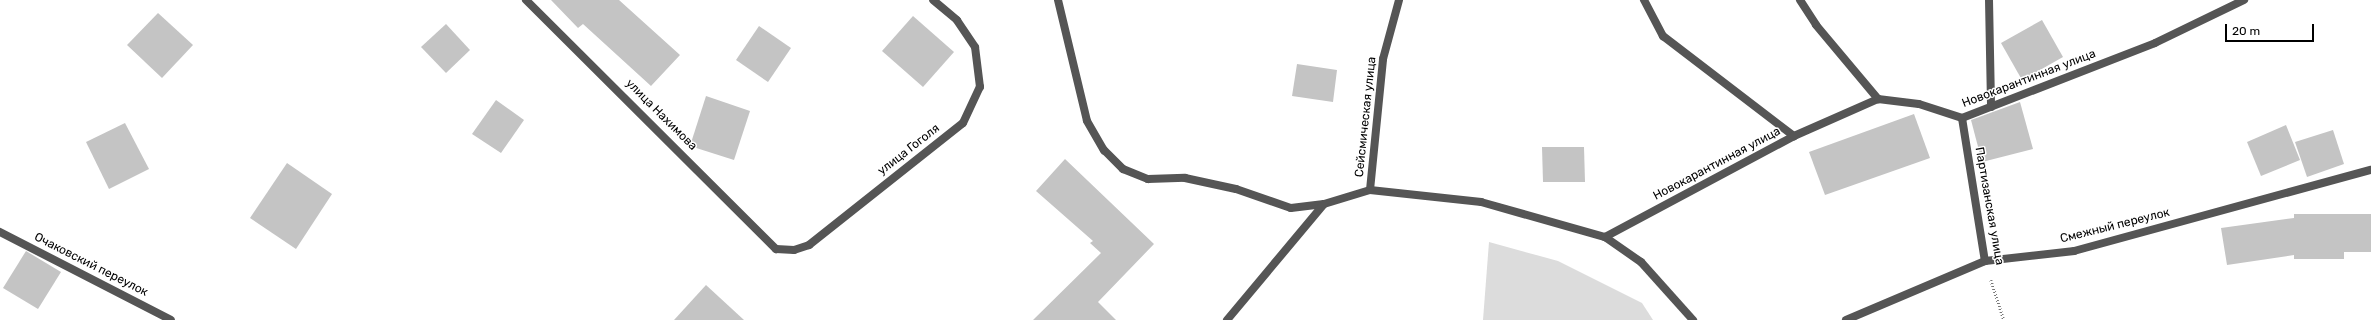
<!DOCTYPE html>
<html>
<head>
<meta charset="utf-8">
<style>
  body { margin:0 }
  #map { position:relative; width:2371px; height:320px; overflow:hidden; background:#fff; font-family:Rubik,sans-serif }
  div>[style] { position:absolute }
  .green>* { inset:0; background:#dcdcdc }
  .building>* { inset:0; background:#c4c4c4 }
  .path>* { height:2.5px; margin-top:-1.25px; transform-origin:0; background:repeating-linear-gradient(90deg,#777 0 1px,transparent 0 3px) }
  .street>* { height:8px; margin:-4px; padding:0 4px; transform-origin:4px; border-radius:4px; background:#555 }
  span { translate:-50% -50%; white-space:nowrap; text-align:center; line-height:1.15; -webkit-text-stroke:3px #fff; paint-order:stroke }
  .street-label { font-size:12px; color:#000 }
  .scale { position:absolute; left:2225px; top:24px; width:89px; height:18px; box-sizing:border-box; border:2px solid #000; border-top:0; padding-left:5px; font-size:12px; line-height:14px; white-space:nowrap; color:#000; -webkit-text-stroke:3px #fff; paint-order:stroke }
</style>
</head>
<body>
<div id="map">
  <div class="green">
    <i style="clip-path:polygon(1489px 242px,1558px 261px,1642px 303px,1653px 320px,1483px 320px)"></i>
  </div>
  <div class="building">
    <i style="clip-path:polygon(551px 0,619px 0,680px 55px,651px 86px,583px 24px,578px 28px)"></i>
    <i style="clip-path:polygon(158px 13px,193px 45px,162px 78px,127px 45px)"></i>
    <i style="clip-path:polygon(913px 16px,954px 52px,923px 87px,882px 51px)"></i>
    <i style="clip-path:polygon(2042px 20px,2063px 57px,2022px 80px,2001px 43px)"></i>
    <i style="clip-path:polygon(446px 24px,470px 50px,446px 73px,421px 47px)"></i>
    <i style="clip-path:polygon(759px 26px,791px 48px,768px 82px,736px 60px)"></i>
    <i style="clip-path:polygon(1297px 64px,1337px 70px,1333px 102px,1292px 96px)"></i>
    <i style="clip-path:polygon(706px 96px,750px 111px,734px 160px,690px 146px)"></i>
    <i style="clip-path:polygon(496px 100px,524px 120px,501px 153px,472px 134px)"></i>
    <i style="clip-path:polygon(2020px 102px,2033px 149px,1982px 162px,1971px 120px)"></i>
    <i style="clip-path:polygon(1914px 114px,1930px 158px,1825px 195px,1809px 152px)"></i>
    <i style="clip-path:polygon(125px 123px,149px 169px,109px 189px,86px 142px)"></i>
    <i style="clip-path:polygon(2286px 125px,2300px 160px,2261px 176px,2247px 142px)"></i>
    <i style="clip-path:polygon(2333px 130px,2344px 164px,2307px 177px,2295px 142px)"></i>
    <i style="clip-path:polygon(1542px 147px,1584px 147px,1585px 182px,1543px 182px)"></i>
    <i style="clip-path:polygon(1065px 159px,1154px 244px,1098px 302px,1116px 320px,1033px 320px,1101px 253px,1090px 243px,1093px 241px,1036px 191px)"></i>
    <i style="clip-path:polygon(287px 163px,332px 194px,296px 249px,250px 218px)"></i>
    <i style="clip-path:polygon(2294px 214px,2371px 214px,2371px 252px,2344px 252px,2344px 259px,2294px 259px,2294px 255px,2227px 265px,2221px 228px,2294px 218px)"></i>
    <i style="clip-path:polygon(26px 251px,61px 272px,38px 309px,3px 288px)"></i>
    <i style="clip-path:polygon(706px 285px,744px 320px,674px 320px)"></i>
  </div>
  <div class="path">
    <i style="left:1991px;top:280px;width:42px;rotate:72deg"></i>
  </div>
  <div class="street">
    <i style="left:526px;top:0;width:353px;rotate:44.9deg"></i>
    <i style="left:776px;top:249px;width:18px;rotate:3deg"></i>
    <i style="left:794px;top:250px;width:16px;rotate:-18deg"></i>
    <i style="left:809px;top:245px;width:196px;rotate:-38.4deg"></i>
    <i style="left:963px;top:123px;width:40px;rotate:-65deg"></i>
    <i style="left:980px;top:87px;width:40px;rotate:-97.1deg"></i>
    <i style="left:975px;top:47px;width:32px;rotate:-124deg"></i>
    <i style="left:957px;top:20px;width:31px;rotate:-140deg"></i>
    <i style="left:1058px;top:0;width:124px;rotate:76.5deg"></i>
    <i style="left:1087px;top:121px;width:34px;rotate:60deg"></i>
    <i style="left:1104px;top:150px;width:27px;rotate:45deg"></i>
    <i style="left:1123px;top:169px;width:27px;rotate:22deg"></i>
    <i style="left:1148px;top:179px;width:37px;rotate:-2deg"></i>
    <i style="left:1185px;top:178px;width:52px;rotate:12.2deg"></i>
    <i style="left:1236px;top:189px;width:58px;rotate:19.1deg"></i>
    <i style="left:1291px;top:208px;width:33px;rotate:-7deg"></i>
    <i style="left:1324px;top:204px;width:48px;rotate:-16.9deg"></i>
    <i style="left:1370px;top:190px;width:112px;rotate:6.2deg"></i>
    <i style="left:1481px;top:202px;width:129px;rotate:15.8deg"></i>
    <i style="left:1605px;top:237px;width:44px;rotate:34.8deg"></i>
    <i style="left:1641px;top:262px;width:78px;rotate:48.1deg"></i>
    <i style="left:1644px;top:0;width:41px;rotate:62.2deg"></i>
    <i style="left:1663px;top:36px;width:165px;rotate:37.4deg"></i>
    <i style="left:1800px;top:0;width:30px;rotate:57deg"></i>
    <i style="left:1816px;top:25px;width:97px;rotate:50deg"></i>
    <i style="left:1989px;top:0;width:107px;rotate:88.9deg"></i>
    <i style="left:1962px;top:118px;width:145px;rotate:80.9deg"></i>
    <i style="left:1370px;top:190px;width:132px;rotate:-84.3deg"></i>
    <i style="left:1383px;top:59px;width:61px;rotate:-74.8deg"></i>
    <i style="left:0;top:232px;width:192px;rotate:27.2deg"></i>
    <i style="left:1605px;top:237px;width:214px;rotate:-28.1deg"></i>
    <i style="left:1794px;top:136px;width:92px;rotate:-23.8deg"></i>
    <i style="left:1878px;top:99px;width:41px;rotate:7deg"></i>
    <i style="left:1919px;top:104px;width:45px;rotate:18deg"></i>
    <i style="left:1962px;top:118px;width:207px;rotate:-21.2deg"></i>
    <i style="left:2155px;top:43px;width:99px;rotate:-25.8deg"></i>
    <i style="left:1227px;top:320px;width:151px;rotate:-50.1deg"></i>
    <i style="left:1846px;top:320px;width:151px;rotate:-23deg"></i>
    <i style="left:1985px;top:261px;width:90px;rotate:-6.4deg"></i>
    <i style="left:2074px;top:251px;width:308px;rotate:-15.3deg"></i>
  </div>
  <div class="street-label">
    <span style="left:2029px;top:79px;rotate:-21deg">Новокарантинная улица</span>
    <span style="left:661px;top:115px;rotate:45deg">улица Нахимова</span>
    <span style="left:1366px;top:117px;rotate:-84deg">Сейсмическая улица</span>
    <span style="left:909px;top:150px;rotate:-38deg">улица Гоголя</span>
    <span style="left:1717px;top:164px;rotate:-28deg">Новокарантинная улица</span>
    <span style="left:1989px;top:206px;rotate:80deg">Партизанская улица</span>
    <span style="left:2115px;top:226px;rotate:-14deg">Смежный переулок</span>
    <span style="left:91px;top:265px;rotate:27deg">Очаковский переулок</span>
  </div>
  <div class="scale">20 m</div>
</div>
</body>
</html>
